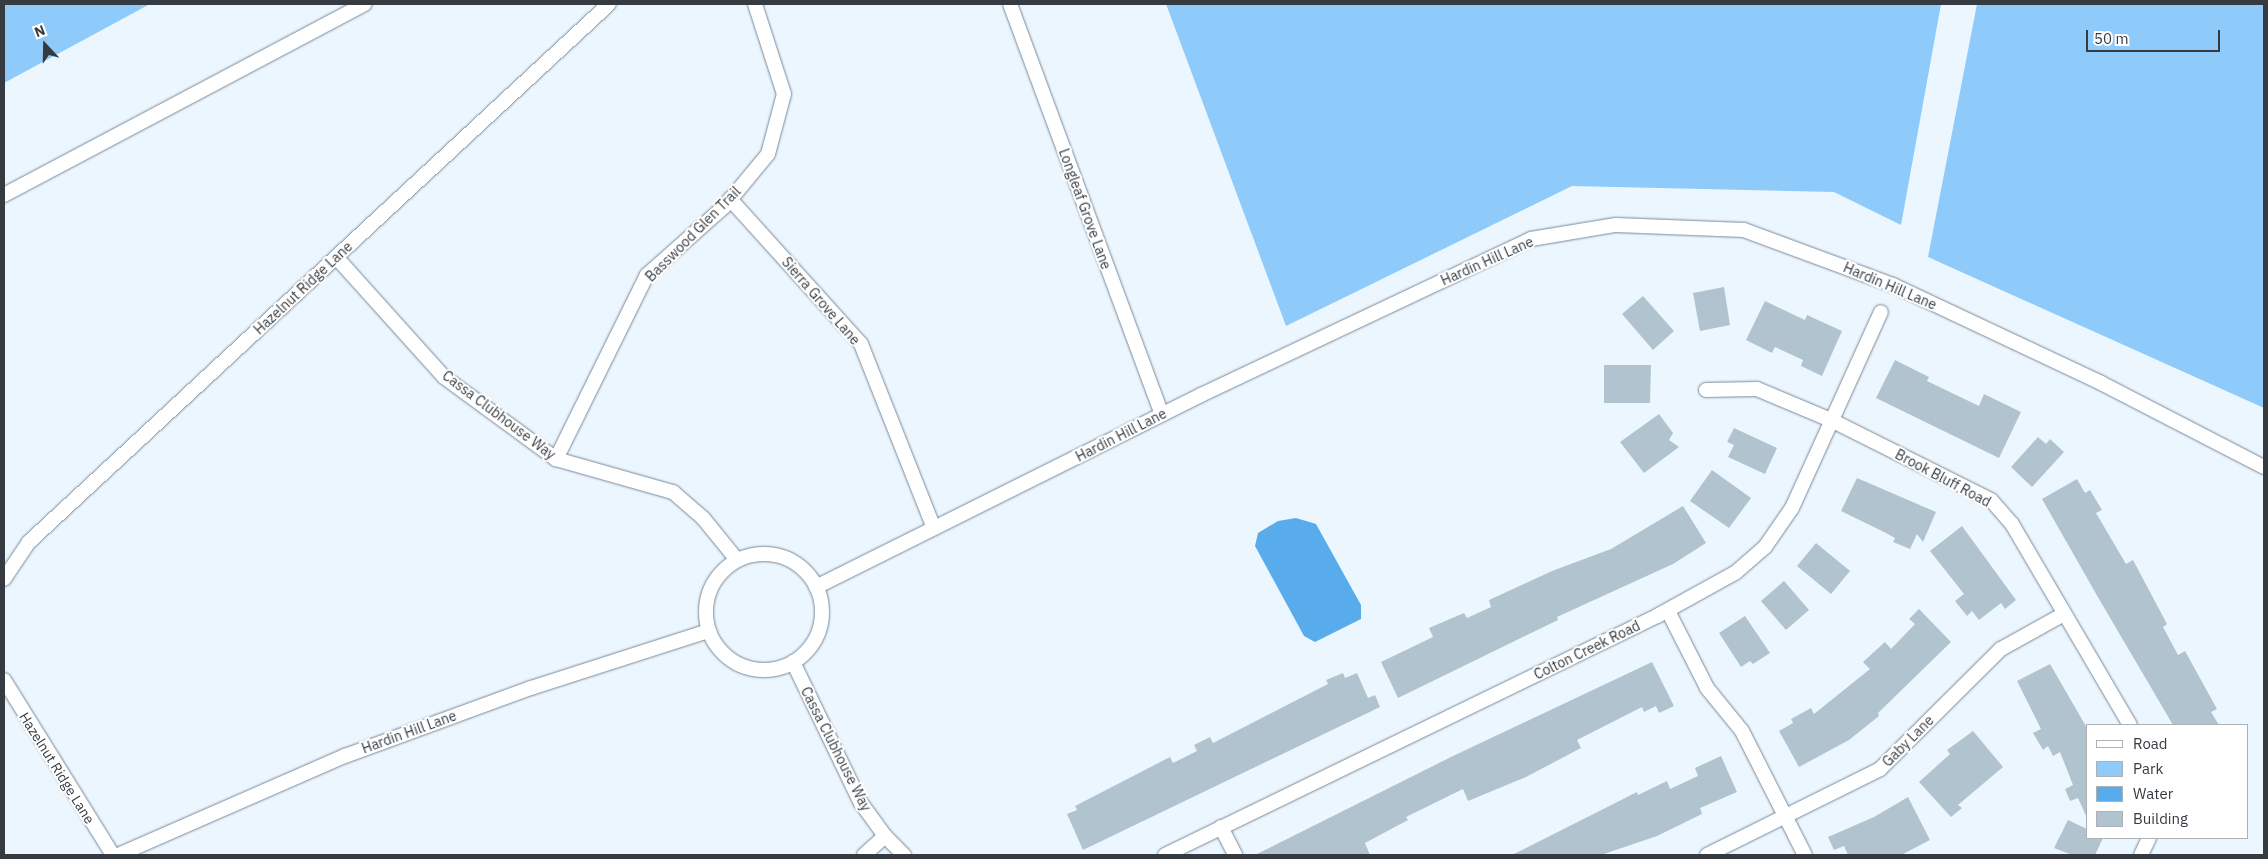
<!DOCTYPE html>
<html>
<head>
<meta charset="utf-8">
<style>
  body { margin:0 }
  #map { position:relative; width:2268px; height:859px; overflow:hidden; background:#ecf6ff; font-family:"IBM Plex Sans",sans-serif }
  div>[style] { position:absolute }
  .green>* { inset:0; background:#8ecafa }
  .water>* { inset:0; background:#59acec }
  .building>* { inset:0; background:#b2c3d0 }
  .roads { filter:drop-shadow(0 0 1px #7a8996) drop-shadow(0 0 1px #7a8996) }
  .minor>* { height:14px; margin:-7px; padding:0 7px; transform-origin:7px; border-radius:7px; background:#fff }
  .minor>.ring { margin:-7px; padding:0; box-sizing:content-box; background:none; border:14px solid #fff; border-radius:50% }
  span { translate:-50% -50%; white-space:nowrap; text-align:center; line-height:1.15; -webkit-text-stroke:4px #fff; paint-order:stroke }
  .street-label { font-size:14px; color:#353b41 }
  .frame { position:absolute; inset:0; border:5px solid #353b41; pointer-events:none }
  .legend { position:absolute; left:2086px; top:724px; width:162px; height:115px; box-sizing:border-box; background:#fff; border:1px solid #aeb1b3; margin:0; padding:6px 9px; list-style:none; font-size:15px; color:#353b41 }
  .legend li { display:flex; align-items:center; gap:10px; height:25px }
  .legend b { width:25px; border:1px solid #aeb1b3 }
  .north { position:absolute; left:20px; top:20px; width:50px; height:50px; -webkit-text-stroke:4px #fff; paint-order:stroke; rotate:339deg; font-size:14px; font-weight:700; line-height:20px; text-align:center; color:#353b41 }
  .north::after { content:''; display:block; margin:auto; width:18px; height:22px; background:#353b41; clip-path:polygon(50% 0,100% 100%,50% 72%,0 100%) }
  .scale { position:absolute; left:2086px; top:30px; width:134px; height:22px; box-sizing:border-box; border:2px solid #353b41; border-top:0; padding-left:6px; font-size:15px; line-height:18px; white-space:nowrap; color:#353b41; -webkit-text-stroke:4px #fff; paint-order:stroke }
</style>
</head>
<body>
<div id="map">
  <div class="green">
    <i style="clip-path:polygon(4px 4px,150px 4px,4px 83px)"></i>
    <i style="clip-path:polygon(1166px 4px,1941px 4px,1901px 225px,1834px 192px,1572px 186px,1286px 326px)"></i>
    <i style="clip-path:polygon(1977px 4px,2264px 4px,2264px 408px,1928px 257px)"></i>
  </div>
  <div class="water">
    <i style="clip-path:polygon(1296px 518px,1316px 524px,1361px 605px,1361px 619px,1315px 642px,1304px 636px,1255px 546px,1258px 533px,1278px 521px)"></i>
  </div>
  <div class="building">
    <i style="clip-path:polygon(1724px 287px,1730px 325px,1700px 331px,1693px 293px)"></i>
    <i style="clip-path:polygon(1643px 296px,1674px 331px,1653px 350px,1622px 314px)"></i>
    <i style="clip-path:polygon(1765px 301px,1805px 320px,1807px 315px,1842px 331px,1822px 376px,1801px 366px,1803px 360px,1775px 347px,1772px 353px,1746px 340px)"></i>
    <i style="clip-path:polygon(1895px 360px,1929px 377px,1927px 381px,1979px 406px,1984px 394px,2021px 412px,1999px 458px,1876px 398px)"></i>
    <i style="clip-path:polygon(1604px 365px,1651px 365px,1650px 403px,1604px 403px)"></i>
    <i style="clip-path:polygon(1659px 414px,1673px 433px,1669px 440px,1679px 447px,1644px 473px,1620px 442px)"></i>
    <i style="clip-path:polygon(1734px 428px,1777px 448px,1765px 474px,1728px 457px,1734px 445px,1727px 442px)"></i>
    <i style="clip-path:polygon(2038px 437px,2046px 444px,2050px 439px,2064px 452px,2032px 487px,2011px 467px)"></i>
    <i style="clip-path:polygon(1712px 470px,1751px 498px,1729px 528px,1690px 501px)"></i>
    <i style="clip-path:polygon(1857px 478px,1936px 512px,1923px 542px,1917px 534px,1910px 549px,1893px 542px,1895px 538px,1884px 532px,1841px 511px)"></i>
    <i style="clip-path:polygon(2077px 479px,2085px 493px,2090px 490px,2102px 510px,2096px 513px,2126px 564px,2133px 560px,2167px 624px,2163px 627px,2178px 655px,2185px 651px,2217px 709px,2211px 712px,2219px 725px,2173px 725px,2099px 599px,2042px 499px)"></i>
    <i style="clip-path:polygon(1683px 506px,1706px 543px,1673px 564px,1557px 617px,1558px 620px,1398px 698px,1381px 662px,1433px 637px,1429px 628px,1464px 613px,1467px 618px,1491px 607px,1489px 600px,1552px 571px,1611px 549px)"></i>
    <i style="clip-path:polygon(1962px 526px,2016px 600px,2005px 609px,2001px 603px,1979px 620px,1972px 611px,1967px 616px,1955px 601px,1964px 594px,1930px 551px)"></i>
    <i style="clip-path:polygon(1816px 543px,1850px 571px,1831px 594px,1797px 566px)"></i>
    <i style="clip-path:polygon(1784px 581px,1809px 610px,1786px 630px,1761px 601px)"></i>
    <i style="clip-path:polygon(1919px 609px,1951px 642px,1878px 713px,1879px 716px,1849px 740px,1799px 767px,1779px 731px,1793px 723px,1791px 719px,1811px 708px,1814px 714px,1870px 669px,1863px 662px,1885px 642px,1891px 649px,1915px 624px,1909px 619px)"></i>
    <i style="clip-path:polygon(1745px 616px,1770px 653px,1753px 664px,1750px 661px,1741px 667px,1719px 633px)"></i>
    <i style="clip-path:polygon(1652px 662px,1674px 706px,1659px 713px,1656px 706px,1644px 712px,1642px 707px,1577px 740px,1581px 748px,1526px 777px,1468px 801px,1463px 789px,1406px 817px,1408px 820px,1365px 843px,1370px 855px,1255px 855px,1453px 756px)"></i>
    <i style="clip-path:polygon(2050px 664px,2087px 728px,2087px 818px,2078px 798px,2070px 801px,2065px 789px,2073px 785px,2060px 752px,2053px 756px,2048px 746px,2043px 750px,2033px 733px,2041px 729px,2017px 681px)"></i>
    <i style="clip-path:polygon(1343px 673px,1345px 678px,1357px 673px,1368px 698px,1375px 695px,1380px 707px,1083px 850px,1067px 814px,1077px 810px,1075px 806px,1170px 757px,1173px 763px,1197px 751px,1194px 745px,1210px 737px,1213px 743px,1328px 684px,1326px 680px)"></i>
    <i style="clip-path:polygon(1973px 731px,2003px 767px,1958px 805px,1962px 808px,1951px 817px,1919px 782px,1950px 754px,1947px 750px)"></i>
    <i style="clip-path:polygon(1721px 756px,1737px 792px,1700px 808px,1702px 814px,1657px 836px,1601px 855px,1512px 855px,1637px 792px,1638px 795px,1667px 781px,1670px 789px,1698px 776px,1695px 768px)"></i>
    <i style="clip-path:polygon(1908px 797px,1930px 840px,1901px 855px,1848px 855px,1844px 846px,1834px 850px,1828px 837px,1874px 817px)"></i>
    <i style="clip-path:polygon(2068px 820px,2087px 829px,2087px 838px,2103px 838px,2095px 855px,2072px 855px,2054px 848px)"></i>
  </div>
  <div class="roads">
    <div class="minor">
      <i style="left:1010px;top:4px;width:437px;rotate:69.7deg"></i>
      <i style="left:4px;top:195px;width:408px;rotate:-27.9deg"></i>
      <i style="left:730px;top:199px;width:195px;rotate:47.9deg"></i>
      <i style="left:861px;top:344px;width:198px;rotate:68.4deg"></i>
      <i style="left:336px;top:257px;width:161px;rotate:48deg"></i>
      <i style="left:444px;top:377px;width:139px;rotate:36.2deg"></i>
      <i style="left:556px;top:459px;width:122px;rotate:15.8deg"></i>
      <i style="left:673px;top:492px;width:40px;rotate:41deg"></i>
      <i style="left:703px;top:518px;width:54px;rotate:51deg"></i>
      <i style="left:1706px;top:390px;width:51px;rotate:-1.1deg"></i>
      <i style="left:1757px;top:389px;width:82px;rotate:22.8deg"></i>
      <i style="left:1833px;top:421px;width:177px;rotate:26.6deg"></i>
      <i style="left:1991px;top:500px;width:32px;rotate:49deg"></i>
      <i style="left:2012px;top:524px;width:233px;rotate:59.6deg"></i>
      <i style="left:556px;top:459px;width:205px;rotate:-63.7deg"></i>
      <i style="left:647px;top:275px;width:104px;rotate:-41.5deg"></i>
      <i style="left:725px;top:206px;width:67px;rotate:-50.4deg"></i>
      <i style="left:768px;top:154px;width:62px;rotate:-75.1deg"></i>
      <i style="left:784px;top:94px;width:95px;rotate:-107.9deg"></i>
      <i class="ring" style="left:706px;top:554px;width:102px;height:102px"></i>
      <i style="left:4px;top:579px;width:45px;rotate:-56deg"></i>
      <i style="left:29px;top:542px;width:791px;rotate:-42.85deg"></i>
      <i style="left:816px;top:587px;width:430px;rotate:-26.5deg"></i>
      <i style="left:1201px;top:395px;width:365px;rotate:-25.3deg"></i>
      <i style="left:1531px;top:239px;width:86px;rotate:-9.4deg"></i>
      <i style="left:1616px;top:225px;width:128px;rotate:2.2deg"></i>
      <i style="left:1744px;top:230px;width:159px;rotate:20.3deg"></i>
      <i style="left:1893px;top:285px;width:230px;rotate:25.2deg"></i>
      <i style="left:2101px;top:383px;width:183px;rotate:27.3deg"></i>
      <i style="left:1668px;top:611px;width:86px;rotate:63.1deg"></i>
      <i style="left:1707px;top:688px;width:55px;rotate:50.9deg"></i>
      <i style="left:1742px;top:731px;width:139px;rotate:63.1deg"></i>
      <i style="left:793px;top:662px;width:157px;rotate:64.3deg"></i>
      <i style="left:861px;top:803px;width:41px;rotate:54deg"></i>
      <i style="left:885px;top:836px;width:27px;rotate:45deg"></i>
      <i style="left:4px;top:680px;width:206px;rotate:58.1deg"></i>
      <i style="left:1221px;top:827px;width:31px;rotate:63deg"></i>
      <i style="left:118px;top:855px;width:248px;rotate:-23.6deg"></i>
      <i style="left:345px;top:756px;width:198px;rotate:-20.1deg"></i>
      <i style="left:531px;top:688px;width:187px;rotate:-17.8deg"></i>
      <i style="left:864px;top:855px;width:28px;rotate:-42deg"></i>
      <i style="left:1165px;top:855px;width:547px;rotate:-25.91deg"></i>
      <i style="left:1657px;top:616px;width:89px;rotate:-28.9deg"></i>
      <i style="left:1735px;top:573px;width:40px;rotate:-41deg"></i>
      <i style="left:1765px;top:547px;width:47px;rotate:-55.3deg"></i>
      <i style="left:1792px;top:508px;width:215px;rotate:-65.6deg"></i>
      <i style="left:1707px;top:855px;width:193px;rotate:-26.4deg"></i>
      <i style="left:1880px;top:769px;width:170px;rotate:-44.8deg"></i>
      <i style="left:2001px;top:649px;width:72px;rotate:-29.1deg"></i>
      <i style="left:2141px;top:855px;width:19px;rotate:-65deg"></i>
    </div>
  </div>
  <div class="street-label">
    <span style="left:1085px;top:209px;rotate:70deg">Longleaf Grove Lane</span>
    <span style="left:693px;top:234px;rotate:-45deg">Basswood Glen Trail</span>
    <span style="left:1487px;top:261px;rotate:-24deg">Hardin Hill Lane</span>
    <span style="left:1890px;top:286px;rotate:23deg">Hardin Hill Lane</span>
    <span style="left:303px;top:288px;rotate:-43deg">Hazelnut Ridge Lane</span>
    <span style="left:821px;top:301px;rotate:49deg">Sierra Grove Lane</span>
    <span style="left:499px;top:415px;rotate:37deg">Cassa Clubhouse Way</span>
    <span style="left:1121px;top:435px;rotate:-27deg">Hardin Hill Lane</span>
    <span style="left:1943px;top:478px;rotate:28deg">Brook Bluff Road</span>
    <span style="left:1587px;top:650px;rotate:-26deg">Colton Creek Road</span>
    <span style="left:409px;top:732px;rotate:-20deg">Hardin Hill Lane</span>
    <span style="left:1908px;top:741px;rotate:-45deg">Gaby Lane</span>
    <span style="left:836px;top:749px;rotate:63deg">Cassa Clubhouse Way</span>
    <span style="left:57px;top:768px;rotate:58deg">Hazelnut Ridge Lane</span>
  </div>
  <div class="frame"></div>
  <ul class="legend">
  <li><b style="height:6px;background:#fff"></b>Road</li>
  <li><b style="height:14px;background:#8ecafa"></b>Park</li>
  <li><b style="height:14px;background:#59acec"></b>Water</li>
  <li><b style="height:14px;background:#b2c3d0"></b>Building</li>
  </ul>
  <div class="north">N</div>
  <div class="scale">50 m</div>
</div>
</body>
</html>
